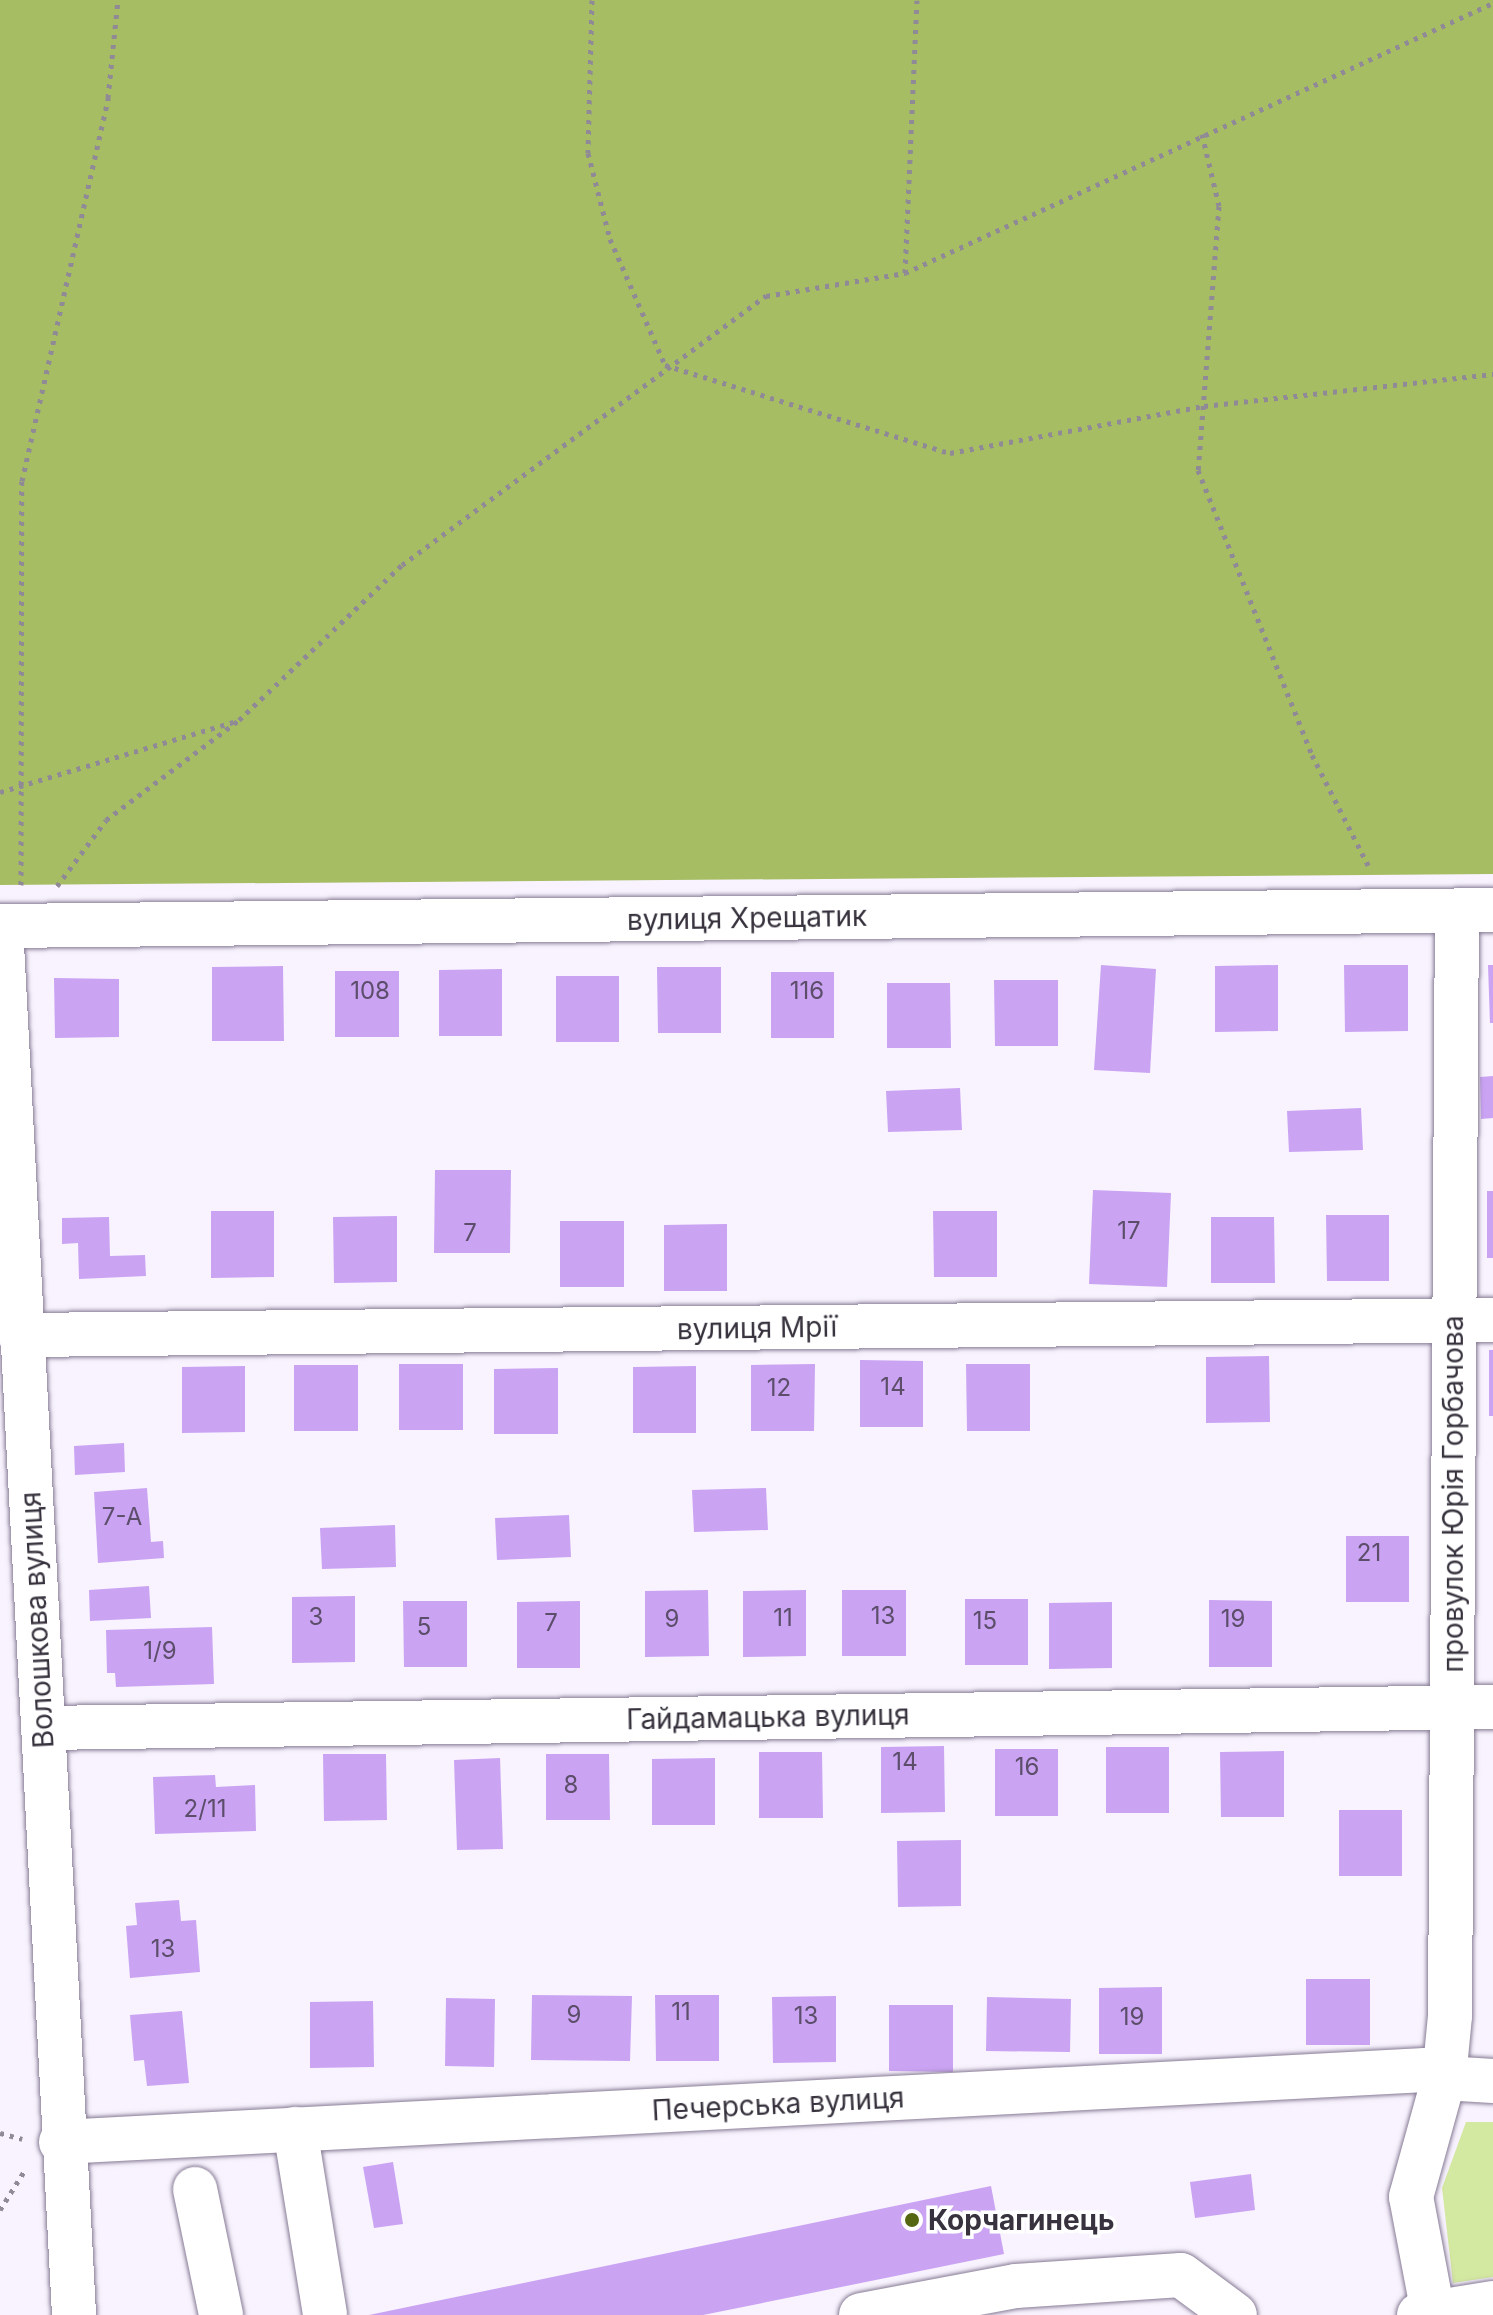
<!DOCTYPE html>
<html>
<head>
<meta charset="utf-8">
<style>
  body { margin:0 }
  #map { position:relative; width:1493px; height:2315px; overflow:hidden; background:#f8f3fe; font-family:Inter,sans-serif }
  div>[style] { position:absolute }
  .green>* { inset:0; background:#d3e8a0 }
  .forest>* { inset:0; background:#a6bd64 }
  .building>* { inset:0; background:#caa3f3 }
  .path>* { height:5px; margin-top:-2.5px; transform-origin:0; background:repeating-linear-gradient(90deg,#8f8a95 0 4px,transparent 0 10px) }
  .roads { filter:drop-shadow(0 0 2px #877b95) drop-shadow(0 0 2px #877b95) }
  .minor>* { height:44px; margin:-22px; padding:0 22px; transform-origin:22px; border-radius:22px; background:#fff }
  .dots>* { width:22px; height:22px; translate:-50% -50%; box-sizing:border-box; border:4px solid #fff; border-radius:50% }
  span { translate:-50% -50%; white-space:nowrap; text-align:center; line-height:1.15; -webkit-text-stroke:7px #fff; paint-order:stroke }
  .number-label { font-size:24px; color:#5c4e6a }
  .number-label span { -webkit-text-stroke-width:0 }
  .street-label { font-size:28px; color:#37323d }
  .poi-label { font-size:28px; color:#37323d; font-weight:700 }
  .left { translate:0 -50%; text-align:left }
</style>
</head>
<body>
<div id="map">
  <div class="green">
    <i style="clip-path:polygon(1466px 2122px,1493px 2122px,1493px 2277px,1453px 2283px,1442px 2188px)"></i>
  </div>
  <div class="forest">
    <i style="clip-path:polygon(0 0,1493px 0,1493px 874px,0 885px)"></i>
  </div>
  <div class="building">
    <i style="clip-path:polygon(1101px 965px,1156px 969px,1150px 1073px,1094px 1070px)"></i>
    <i style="clip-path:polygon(1278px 965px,1278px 1031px,1215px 1032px,1215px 966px)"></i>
    <i style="clip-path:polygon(1344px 965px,1408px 965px,1408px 1031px,1345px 1032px)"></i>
    <i style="clip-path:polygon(1488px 965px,1493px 965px,1493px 1023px,1490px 1023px)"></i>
    <i style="clip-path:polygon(283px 966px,284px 1041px,212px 1041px,212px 967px)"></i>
    <i style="clip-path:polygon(657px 967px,721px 967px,721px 1033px,658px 1033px)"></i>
    <i style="clip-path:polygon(502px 969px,502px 1036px,439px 1036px,439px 970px)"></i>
    <i style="clip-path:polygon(335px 971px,399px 971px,399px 1037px,335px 1037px)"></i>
    <i style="clip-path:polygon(771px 972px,834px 972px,834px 1038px,771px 1038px)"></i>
    <i style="clip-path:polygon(556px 976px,619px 976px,619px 1042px,556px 1042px)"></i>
    <i style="clip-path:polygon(54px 978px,119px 979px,119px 1037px,55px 1038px)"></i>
    <i style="clip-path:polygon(994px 980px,1058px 980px,1058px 1046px,995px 1046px)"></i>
    <i style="clip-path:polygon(887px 983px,950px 983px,951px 1048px,887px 1048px)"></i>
    <i style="clip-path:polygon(1493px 1076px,1493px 1118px,1481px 1119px,1480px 1077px)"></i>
    <i style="clip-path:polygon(960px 1088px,962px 1130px,888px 1132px,886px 1091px)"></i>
    <i style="clip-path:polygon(1361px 1108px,1363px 1150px,1289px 1152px,1287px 1111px)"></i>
    <i style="clip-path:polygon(435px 1170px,511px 1170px,510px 1253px,434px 1253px)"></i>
    <i style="clip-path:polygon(1093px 1190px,1171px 1193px,1167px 1287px,1089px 1284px)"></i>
    <i style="clip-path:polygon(1487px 1191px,1493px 1191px,1493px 1258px,1487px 1258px)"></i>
    <i style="clip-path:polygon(211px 1211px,274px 1211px,274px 1277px,211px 1278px)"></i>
    <i style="clip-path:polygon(933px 1211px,997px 1211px,997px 1277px,934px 1277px)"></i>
    <i style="clip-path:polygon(1326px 1215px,1389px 1215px,1389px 1281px,1327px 1281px)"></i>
    <i style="clip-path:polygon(397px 1216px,397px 1282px,334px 1283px,333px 1217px)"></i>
    <i style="clip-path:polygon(109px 1217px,110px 1256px,145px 1255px,146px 1276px,79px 1279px,78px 1243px,62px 1244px,62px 1218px)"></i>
    <i style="clip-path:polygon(1211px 1217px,1274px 1217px,1275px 1283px,1211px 1283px)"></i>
    <i style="clip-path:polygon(560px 1221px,624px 1221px,624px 1287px,560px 1287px)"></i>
    <i style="clip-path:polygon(727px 1224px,727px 1291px,664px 1291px,664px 1225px)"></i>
    <i style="clip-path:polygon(1489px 1350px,1493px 1350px,1493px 1416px,1489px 1416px)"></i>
    <i style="clip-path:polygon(1269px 1356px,1270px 1422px,1206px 1423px,1206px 1357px)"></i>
    <i style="clip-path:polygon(860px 1360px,923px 1361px,923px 1427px,860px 1427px)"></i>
    <i style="clip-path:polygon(399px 1364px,463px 1364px,463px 1430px,399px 1430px)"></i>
    <i style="clip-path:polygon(815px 1364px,814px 1431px,751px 1431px,751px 1365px)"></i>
    <i style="clip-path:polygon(966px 1364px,1030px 1364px,1030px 1431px,967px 1431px)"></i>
    <i style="clip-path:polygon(294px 1365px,358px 1365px,358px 1431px,294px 1431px)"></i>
    <i style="clip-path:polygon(245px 1366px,245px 1432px,182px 1433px,182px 1367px)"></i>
    <i style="clip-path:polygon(696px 1366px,696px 1433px,633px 1433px,633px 1367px)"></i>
    <i style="clip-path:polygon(558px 1368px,558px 1434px,494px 1434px,494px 1369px)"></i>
    <i style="clip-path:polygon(124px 1443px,125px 1472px,75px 1475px,74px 1446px)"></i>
    <i style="clip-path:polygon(147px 1488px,151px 1542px,163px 1541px,164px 1558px,98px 1563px,94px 1492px)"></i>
    <i style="clip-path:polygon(766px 1488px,768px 1530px,694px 1532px,692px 1490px)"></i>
    <i style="clip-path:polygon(569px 1515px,571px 1557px,497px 1560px,495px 1518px)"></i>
    <i style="clip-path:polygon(395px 1525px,396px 1567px,322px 1569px,320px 1528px)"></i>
    <i style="clip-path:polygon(1346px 1536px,1409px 1536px,1409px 1602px,1346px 1602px)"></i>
    <i style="clip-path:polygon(149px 1586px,151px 1618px,90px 1621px,89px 1590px)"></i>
    <i style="clip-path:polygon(708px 1590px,709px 1656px,645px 1657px,645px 1591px)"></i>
    <i style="clip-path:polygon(806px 1590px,806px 1656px,743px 1657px,743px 1591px)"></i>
    <i style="clip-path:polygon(842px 1590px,906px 1590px,906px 1656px,842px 1656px)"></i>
    <i style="clip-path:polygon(355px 1596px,355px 1662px,292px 1663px,292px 1597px)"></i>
    <i style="clip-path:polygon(965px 1599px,1028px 1599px,1028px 1665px,965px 1665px)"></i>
    <i style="clip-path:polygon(1209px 1600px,1272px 1601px,1272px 1667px,1209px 1667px)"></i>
    <i style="clip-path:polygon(403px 1601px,467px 1601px,467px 1667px,404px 1667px)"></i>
    <i style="clip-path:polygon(580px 1601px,580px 1668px,517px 1668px,517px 1602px)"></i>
    <i style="clip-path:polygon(1112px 1602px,1112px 1668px,1049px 1669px,1049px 1603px)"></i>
    <i style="clip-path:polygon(212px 1627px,214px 1684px,116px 1687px,115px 1673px,107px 1673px,106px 1630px)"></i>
    <i style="clip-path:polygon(944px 1746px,945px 1812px,881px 1813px,881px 1747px)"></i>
    <i style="clip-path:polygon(1106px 1747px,1169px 1747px,1169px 1813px,1106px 1813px)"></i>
    <i style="clip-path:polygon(995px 1749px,1058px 1749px,1058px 1816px,995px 1816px)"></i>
    <i style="clip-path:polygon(1284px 1751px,1284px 1817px,1221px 1817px,1220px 1752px)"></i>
    <i style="clip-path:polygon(759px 1752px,822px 1752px,823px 1818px,759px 1818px)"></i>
    <i style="clip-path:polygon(323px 1754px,386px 1754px,387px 1820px,324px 1821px)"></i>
    <i style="clip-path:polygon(546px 1754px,609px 1754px,610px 1820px,546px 1820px)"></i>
    <i style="clip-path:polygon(500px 1758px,503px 1849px,457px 1850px,454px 1760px)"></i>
    <i style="clip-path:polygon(715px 1758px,715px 1825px,652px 1825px,652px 1759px)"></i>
    <i style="clip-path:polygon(215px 1775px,216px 1787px,255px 1785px,256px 1831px,155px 1834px,153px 1777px)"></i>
    <i style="clip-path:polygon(1339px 1810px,1402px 1810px,1402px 1876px,1339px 1876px)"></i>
    <i style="clip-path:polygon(961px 1840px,961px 1906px,898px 1907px,897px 1841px)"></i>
    <i style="clip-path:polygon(179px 1900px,181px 1921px,196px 1920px,200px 1972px,130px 1978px,126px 1926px,137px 1925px,135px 1903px)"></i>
    <i style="clip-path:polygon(1306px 1979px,1370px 1979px,1370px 2045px,1306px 2045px)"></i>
    <i style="clip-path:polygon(1162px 1987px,1162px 2054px,1099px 2054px,1099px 1988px)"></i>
    <i style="clip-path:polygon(532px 1995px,632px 1996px,630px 2061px,531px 2060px)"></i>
    <i style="clip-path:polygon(655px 1995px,719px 1995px,719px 2061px,656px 2061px)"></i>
    <i style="clip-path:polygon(836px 1996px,836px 2062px,773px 2063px,772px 1997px)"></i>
    <i style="clip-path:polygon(987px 1997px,1071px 1999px,1070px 2052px,986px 2051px)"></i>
    <i style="clip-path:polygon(446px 1998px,495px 1999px,494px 2067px,445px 2066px)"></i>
    <i style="clip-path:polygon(373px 2001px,374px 2067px,310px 2068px,310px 2002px)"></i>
    <i style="clip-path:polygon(889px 2005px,953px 2005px,953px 2072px,889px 2071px)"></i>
    <i style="clip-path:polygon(182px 2011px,189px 2083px,147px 2086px,144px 2060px,134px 2061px,130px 2015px)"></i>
    <i style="clip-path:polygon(393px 2162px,403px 2224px,374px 2228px,363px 2167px)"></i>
    <i style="clip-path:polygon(1251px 2174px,1255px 2210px,1195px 2218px,1190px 2182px)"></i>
    <i style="clip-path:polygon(991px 2186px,1004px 2254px,703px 2315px,369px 2315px)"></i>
  </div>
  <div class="path">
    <i style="left:592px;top:0;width:153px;rotate:91.5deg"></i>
    <i style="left:588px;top:153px;width:89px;rotate:75.7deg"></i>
    <i style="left:610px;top:239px;width:137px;rotate:66.4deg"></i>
    <i style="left:665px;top:365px;width:298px;rotate:17.2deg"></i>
    <i style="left:950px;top:453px;width:258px;rotate:-10.5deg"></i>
    <i style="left:1204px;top:406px;width:291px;rotate:-6.3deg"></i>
    <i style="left:1202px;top:134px;width:74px;rotate:76.7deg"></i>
    <i style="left:1219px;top:206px;width:265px;rotate:94.5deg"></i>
    <i style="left:1198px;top:470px;width:307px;rotate:68.2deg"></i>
    <i style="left:1312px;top:755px;width:130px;rotate:63deg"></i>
    <i style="left:905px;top:273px;width:273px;rotate:-87.5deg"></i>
    <i style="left:0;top:792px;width:244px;rotate:-16.7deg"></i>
    <i style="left:21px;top:885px;width:404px;rotate:-89.9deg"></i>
    <i style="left:22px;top:481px;width:393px;rotate:-77.3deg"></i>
    <i style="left:108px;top:98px;width:99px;rotate:-84.2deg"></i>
    <i style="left:57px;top:886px;width:82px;rotate:-53.4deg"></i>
    <i style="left:106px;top:820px;width:166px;rotate:-36.9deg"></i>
    <i style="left:239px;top:720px;width:225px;rotate:-43.6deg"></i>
    <i style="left:402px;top:565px;width:453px;rotate:-36.5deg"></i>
    <i style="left:766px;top:296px;width:141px;rotate:-9.4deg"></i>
    <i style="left:905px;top:273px;width:647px;rotate:-24.66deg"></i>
    <i style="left:0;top:2133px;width:23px;rotate:15deg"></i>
    <i style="left:0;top:2210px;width:47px;rotate:-58deg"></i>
  </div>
  <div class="roads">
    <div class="minor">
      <i style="left:0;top:926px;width:1493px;rotate:-0.61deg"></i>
      <i style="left:1px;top:926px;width:1391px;rotate:86.99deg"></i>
      <i style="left:20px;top:1335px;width:1473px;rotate:-0.58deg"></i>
      <i style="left:43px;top:1728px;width:1450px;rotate:-0.83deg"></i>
      <i style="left:295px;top:2129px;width:188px;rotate:80.8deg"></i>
      <i style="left:61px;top:2142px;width:1366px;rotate:-3.02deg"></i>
      <i style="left:1425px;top:2070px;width:21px;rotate:23deg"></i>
      <i style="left:1444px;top:2078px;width:49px;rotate:3.5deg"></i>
      <i style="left:195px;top:2189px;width:129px;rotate:78.3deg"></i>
      <i style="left:1433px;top:2313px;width:118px;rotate:-100.7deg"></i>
      <i style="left:1411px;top:2197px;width:123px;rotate:-74.5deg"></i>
      <i style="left:1444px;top:2078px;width:62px;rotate:-84.5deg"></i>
      <i style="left:1450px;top:2016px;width:1105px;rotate:-89.64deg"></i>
      <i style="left:861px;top:2315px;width:158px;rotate:-10.6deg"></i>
      <i style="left:1016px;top:2286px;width:165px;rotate:-3.8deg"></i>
      <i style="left:1181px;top:2275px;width:67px;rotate:36.5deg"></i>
      <i style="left:1419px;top:2315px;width:75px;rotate:-9.2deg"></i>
    </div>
  </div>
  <div class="dots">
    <i style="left:912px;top:2220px;background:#556711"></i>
  </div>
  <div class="number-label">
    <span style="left:370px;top:991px">108</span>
    <span style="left:807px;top:991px">116</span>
    <span style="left:1129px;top:1231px">17</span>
    <span style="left:470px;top:1233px">7</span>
    <span style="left:893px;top:1387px">14</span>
    <span style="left:779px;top:1388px">12</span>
    <span style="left:122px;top:1517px">7-А</span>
    <span style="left:1369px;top:1553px">21</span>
    <span style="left:883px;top:1616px">13</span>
    <span style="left:316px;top:1617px">3</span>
    <span style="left:783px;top:1618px">11</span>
    <span style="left:672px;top:1619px">9</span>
    <span style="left:1233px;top:1619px">19</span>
    <span style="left:985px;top:1621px">15</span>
    <span style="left:551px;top:1623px">7</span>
    <span style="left:424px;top:1627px">5</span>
    <span style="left:160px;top:1651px">1/9</span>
    <span style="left:905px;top:1762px">14</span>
    <span style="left:1027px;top:1767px">16</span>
    <span style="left:571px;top:1785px">8</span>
    <span style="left:205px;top:1809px">2/11</span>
    <span style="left:163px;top:1949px">13</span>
    <span style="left:681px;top:2012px">11</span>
    <span style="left:574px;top:2015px">9</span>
    <span style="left:806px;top:2016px">13</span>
    <span style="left:1132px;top:2017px">19</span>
  </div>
  <div class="street-label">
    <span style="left:747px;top:918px;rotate:-1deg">вулиця Хрещатик</span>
    <span style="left:757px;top:1328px;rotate:-1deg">вулиця Мрії</span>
    <span style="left:1453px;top:1494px;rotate:-90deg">провулок Юрія Горбачова</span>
    <span style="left:37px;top:1620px;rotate:-93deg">Волошкова вулиця</span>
    <span style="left:768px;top:1717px;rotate:-1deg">Гайдамацька вулиця</span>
    <span style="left:778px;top:2104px;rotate:-3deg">Печерська вулиця</span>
  </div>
  <div class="poi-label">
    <span class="left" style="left:928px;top:2220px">Корчагинець</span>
  </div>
</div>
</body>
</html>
